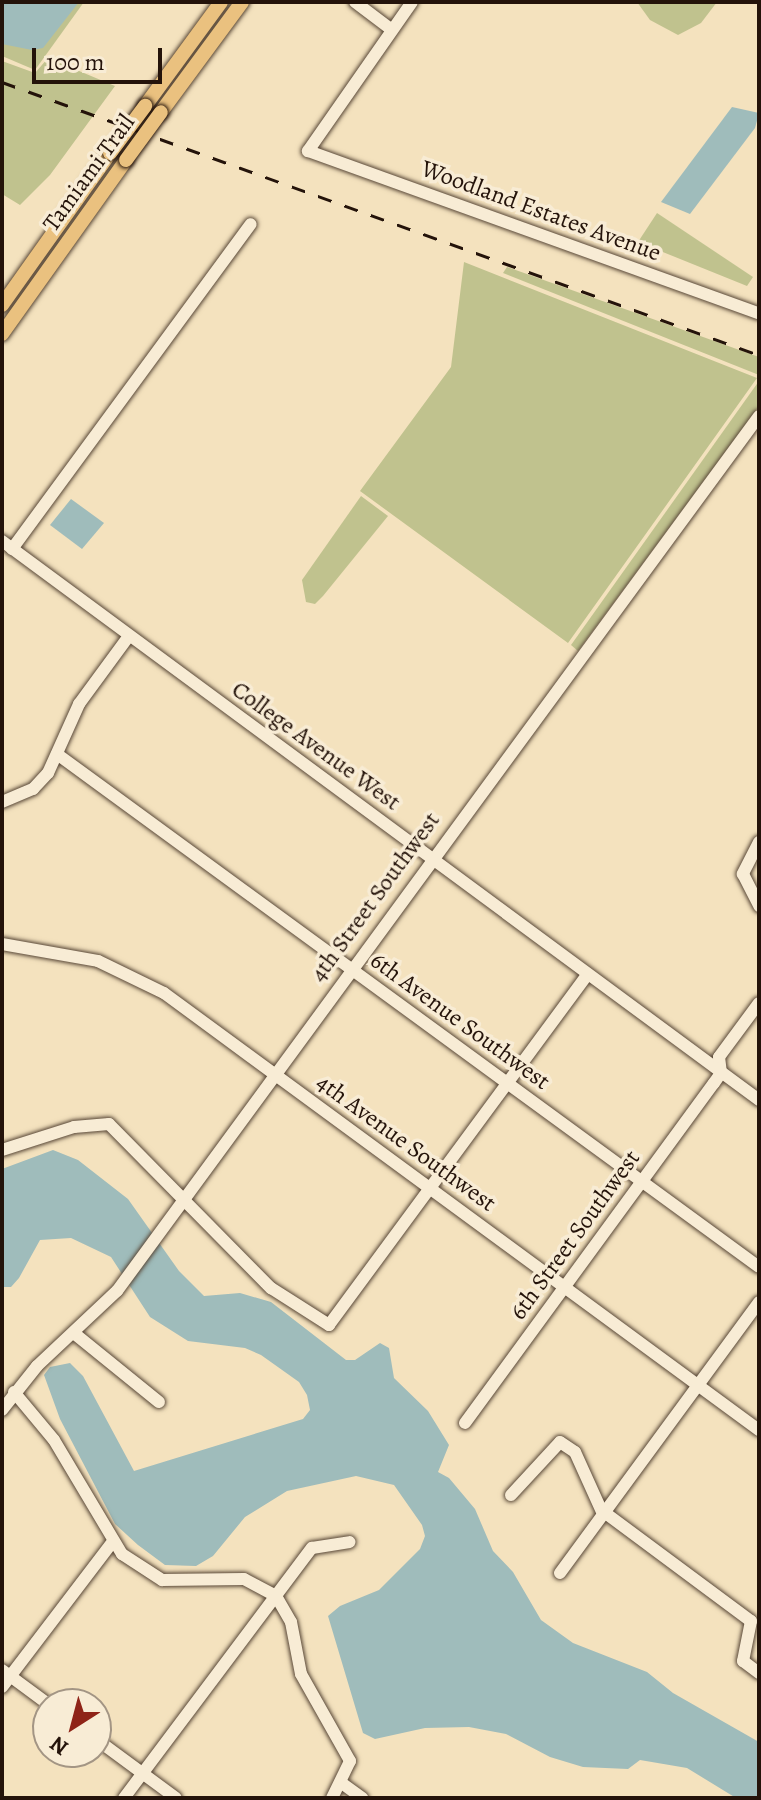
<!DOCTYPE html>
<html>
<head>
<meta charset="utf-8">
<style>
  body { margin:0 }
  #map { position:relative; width:761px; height:1800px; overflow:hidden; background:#f4e2be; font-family:Alegreya,serif }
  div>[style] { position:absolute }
  .green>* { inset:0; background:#c0c28e }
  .water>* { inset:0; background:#9fbcbb }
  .roads { filter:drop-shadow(0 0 2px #584737) drop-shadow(0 0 2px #584737) }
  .minor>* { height:12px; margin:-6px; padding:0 6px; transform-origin:6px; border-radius:6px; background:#f8ecd5 }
  .major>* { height:14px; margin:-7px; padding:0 7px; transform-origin:7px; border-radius:7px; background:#eac17f }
  .rail>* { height:3px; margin-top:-1.5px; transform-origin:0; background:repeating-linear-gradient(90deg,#24130a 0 14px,transparent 0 28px) }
  .bridges { filter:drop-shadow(0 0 2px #24130a) drop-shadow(0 0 2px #24130a) }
  .major-bridge>* { height:14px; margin:-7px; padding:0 7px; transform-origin:7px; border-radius:7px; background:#eac17f }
  span { translate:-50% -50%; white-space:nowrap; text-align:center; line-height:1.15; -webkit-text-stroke:7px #f8ecd5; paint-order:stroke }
  .street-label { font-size:24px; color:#24130a }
  .frame { position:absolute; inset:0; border:4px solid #24130a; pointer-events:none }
  .north { position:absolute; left:32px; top:1688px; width:80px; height:80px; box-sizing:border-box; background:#f8ecd5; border:2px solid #a39584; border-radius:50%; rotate:216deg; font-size:22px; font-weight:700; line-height:32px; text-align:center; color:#24130a }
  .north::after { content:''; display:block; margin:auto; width:28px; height:36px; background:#8f2418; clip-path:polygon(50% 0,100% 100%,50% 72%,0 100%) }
  .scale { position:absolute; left:32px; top:48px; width:130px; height:36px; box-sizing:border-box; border:4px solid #24130a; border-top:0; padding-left:10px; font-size:24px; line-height:28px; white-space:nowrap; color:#24130a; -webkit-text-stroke:6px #f8ecd5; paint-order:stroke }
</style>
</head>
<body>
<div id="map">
  <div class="green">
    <i style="clip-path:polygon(2px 2px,84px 2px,35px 70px,2px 56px)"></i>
    <i style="clip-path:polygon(637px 2px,717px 2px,701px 23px,678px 35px,650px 20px)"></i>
    <i style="clip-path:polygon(48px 58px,115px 86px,50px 175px,20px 205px,2px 194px,2px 61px,35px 73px)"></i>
    <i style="clip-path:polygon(657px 213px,753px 277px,747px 286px,638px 242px)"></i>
    <i style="clip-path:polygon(464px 262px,757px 378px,568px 643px,360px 491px,451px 367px)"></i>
    <i style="clip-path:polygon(507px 267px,759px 357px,759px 375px,503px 273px)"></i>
    <i style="clip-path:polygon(759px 381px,759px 406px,578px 651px,571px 645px)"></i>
    <i style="clip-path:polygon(361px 496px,388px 516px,323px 596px,315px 604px,306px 602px,302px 580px)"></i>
  </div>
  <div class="water">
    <i style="clip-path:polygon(2px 2px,79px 2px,43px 48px,32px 50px,2px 44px)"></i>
    <i style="clip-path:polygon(732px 107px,759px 113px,755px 128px,690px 214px,661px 202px)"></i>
    <i style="clip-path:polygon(71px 499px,104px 523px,82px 549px,50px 525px)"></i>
    <i style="clip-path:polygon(53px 1150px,78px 1160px,128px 1199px,179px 1271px,204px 1296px,240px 1293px,271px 1302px,346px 1360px,355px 1360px,380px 1343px,389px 1348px,394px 1378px,428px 1411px,449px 1445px,438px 1472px,449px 1478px,475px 1509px,493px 1551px,513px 1572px,541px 1620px,573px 1643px,647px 1672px,673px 1693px,759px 1742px,759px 1798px,736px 1798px,687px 1768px,640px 1760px,628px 1769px,583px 1767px,550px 1757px,506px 1734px,469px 1727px,425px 1728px,375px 1739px,363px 1733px,328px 1616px,340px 1606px,379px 1590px,420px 1549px,425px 1536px,422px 1525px,394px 1485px,356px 1476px,287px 1491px,245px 1517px,213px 1556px,196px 1566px,165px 1565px,138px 1545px,115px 1524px,60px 1419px,44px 1375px,50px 1367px,70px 1363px,83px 1376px,134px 1471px,303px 1419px,310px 1410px,307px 1395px,299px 1382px,261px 1355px,245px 1348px,188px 1341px,150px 1317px,111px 1257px,71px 1238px,40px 1240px,19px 1278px,11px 1287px,2px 1287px,2px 1169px)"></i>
  </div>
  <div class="roads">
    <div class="minor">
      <i style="left:355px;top:2px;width:46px;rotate:37.1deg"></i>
      <i style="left:412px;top:2px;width:182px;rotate:124.9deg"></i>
      <i style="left:308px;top:151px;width:479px;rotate:19.8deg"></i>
      <i style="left:2px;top:541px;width:941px;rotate:36.44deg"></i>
      <i style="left:12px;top:549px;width:403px;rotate:-53.7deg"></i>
      <i style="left:57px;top:754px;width:869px;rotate:36.16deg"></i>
      <i style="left:2px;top:802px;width:34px;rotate:-23deg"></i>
      <i style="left:33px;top:789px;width:22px;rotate:-47deg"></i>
      <i style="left:48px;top:773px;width:76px;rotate:-65.8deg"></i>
      <i style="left:79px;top:704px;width:84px;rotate:-53.7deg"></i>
      <i style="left:759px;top:842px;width:36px;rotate:117deg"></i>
      <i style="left:743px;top:874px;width:36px;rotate:63deg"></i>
      <i style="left:2px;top:944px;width:97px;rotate:10deg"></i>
      <i style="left:98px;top:961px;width:73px;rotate:25.9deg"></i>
      <i style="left:164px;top:993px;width:738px;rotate:36.3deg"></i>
      <i style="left:2px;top:1150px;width:76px;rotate:-17.7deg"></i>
      <i style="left:74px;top:1127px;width:35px;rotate:-5deg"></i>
      <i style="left:109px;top:1124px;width:231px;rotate:45.4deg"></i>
      <i style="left:271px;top:1288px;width:69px;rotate:32.5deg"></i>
      <i style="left:329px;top:1325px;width:436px;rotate:-53.6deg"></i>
      <i style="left:75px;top:1334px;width:108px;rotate:39deg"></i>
      <i style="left:14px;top:1392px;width:62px;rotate:50.2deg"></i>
      <i style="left:54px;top:1440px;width:133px;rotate:59.2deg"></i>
      <i style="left:122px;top:1554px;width:48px;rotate:33deg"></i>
      <i style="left:162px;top:1580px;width:82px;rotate:-0.7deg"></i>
      <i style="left:244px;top:1579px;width:36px;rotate:28deg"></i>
      <i style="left:276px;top:1596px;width:30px;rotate:60deg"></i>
      <i style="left:291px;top:1622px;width:53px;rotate:79.1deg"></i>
      <i style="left:301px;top:1674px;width:100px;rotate:60.6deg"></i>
      <i style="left:350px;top:1761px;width:41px;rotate:115.9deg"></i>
      <i style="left:2px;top:1410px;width:56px;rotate:-51.5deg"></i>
      <i style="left:37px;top:1366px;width:110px;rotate:-43.2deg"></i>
      <i style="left:117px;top:1291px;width:1085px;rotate:-53.73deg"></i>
      <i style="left:465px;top:1423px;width:421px;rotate:-53.8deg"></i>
      <i style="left:714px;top:1083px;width:12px;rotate:-55deg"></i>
      <i style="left:721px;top:1073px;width:16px;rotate:-97deg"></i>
      <i style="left:719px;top:1057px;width:67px;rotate:-53.5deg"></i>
      <i style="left:511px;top:1495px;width:72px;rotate:-47.2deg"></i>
      <i style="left:560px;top:1442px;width:18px;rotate:34deg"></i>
      <i style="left:575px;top:1452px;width:68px;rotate:65.7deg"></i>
      <i style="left:604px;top:1512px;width:183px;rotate:36.6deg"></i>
      <i style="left:560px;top:1573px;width:336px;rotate:-53.7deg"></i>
      <i style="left:751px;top:1621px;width:41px;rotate:101.3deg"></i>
      <i style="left:743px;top:1661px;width:20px;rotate:37deg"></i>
      <i style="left:2px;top:1670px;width:57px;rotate:36.5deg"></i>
      <i style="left:2px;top:1687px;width:180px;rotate:-52.7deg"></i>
      <i style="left:96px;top:1739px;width:99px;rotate:36.4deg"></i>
      <i style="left:343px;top:1784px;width:24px;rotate:36deg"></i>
      <i style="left:124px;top:1798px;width:313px;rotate:-53.1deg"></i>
      <i style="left:312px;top:1548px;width:38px;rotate:-9deg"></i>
    </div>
    <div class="major">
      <i style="left:145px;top:106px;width:129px;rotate:-53.8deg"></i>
      <i style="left:161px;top:112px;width:137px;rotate:-53.6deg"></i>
      <i style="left:2px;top:305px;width:186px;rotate:-54.6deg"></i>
      <i style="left:2px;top:334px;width:214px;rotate:-54.5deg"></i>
    </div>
  </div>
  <div class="rail">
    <i style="left:2px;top:82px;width:805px;rotate:19.83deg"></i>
  </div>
  <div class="bridges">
    <div class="major-bridge">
      <i style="left:110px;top:153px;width:59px;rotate:-53.3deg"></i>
      <i style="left:126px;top:160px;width:59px;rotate:-53.9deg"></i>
    </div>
  </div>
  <div class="street-label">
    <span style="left:89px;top:173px;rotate:-54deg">Tamiami Trail</span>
    <span style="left:541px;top:211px;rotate:20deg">Woodland Estates Avenue</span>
    <span style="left:316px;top:746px;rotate:36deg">College Avenue West</span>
    <span style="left:375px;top:897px;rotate:-54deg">4th Street Southwest</span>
    <span style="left:460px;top:1021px;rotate:36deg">6th Avenue Southwest</span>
    <span style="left:406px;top:1143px;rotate:36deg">4th Avenue Southwest</span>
    <span style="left:575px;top:1235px;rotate:-54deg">6th Street Southwest</span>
  </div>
  <div class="frame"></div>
  <div class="north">N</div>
  <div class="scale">100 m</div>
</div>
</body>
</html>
